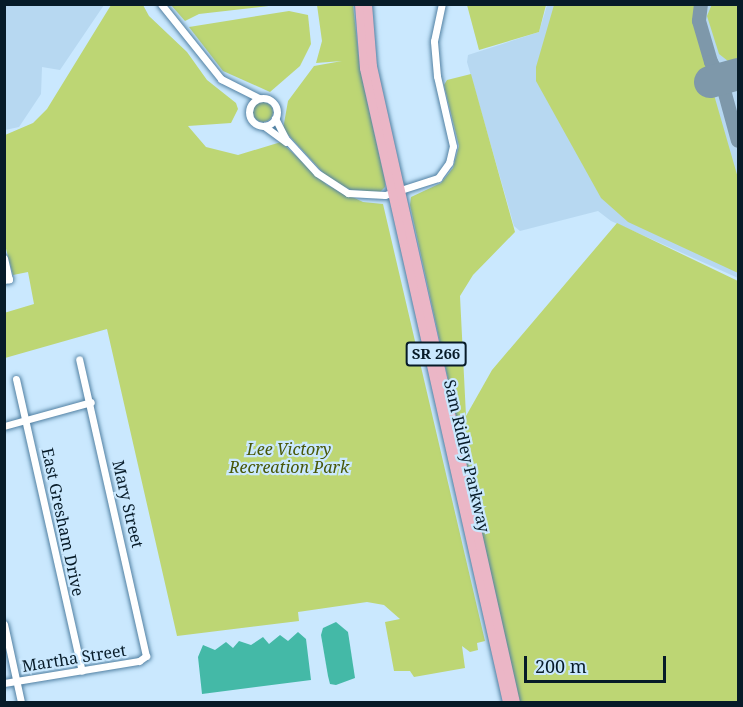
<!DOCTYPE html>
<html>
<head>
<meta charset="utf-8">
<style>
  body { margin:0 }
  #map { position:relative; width:743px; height:707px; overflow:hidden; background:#cae8fe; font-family:"Noto Serif",serif }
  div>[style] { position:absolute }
  .built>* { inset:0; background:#b7d8f1 }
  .green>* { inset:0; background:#bdd674 }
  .round { border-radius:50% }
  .water>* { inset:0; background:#44b9a7 }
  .taxiway>* { height:14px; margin:-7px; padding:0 7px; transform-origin:7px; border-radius:7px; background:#7e98aa }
  .runway>* { height:32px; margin:-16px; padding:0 16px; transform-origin:16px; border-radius:16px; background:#7e98aa }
  .roads { filter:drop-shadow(0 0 2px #5180a2) drop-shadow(0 0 2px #5180a2) }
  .minor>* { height:7px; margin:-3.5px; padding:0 3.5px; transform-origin:3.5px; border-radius:3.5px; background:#fff }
  .minor>.ring { margin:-3.5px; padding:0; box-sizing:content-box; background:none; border:7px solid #fff; border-radius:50% }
  .major>* { height:9px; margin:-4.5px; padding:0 4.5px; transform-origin:4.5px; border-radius:4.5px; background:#ebb6c6 }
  span { translate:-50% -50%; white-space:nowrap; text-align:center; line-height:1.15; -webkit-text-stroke:4.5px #cae8fe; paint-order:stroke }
  .shield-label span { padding:2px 4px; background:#cae8fe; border:2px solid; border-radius:4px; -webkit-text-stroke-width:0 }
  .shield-label { font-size:15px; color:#071b28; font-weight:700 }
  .park-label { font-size:16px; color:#485708; font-style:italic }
  .street-label { font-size:16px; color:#071b28 }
  .frame { position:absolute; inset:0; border:6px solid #071b28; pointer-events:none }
  .scale { position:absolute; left:524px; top:656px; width:142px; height:27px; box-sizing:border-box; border:3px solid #071b28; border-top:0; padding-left:8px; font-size:18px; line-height:21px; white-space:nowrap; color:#071b28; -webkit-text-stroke:4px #cae8fe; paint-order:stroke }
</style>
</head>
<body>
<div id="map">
  <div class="built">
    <i style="clip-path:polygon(4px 5px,104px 5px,60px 70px,42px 67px,41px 94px,19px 127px,5px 130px)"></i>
    <i style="clip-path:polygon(547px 5px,738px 5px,738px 278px,611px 221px,598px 211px,520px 231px,514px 226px,467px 62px,468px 55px,539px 32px)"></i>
  </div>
  <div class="green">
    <i style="clip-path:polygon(227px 4px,277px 5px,199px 14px,185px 21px,171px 5px)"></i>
    <i style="clip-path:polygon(712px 4px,738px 5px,738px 61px,728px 61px,719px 54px,707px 16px)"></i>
    <i style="clip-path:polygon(111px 5px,143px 5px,149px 16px,187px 52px,207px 80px,236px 103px,238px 109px,231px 123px,188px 126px,206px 147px,238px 155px,281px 142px,327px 185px,363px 202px,383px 204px,485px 641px,477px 643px,478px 650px,470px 652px,462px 646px,465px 668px,414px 677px,410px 671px,394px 671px,385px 622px,400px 619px,384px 605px,367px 602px,298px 612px,299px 621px,177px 636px,107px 329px,5px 358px,4px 313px,34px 304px,28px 272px,13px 275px,5px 245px,5px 135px,33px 123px,47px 109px)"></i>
    <i style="clip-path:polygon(317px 5px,353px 5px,360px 69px,385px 181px,385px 187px,380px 192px,351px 190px,328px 178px,283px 129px,288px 101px,314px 66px,342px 61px,316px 63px,322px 41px)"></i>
    <i style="clip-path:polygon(467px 5px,467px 4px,546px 5px,539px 32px,479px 50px)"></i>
    <i style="clip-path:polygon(554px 5px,695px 5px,693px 22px,738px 178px,738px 273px,628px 222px,601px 198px,536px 81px,536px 67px)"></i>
    <i style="clip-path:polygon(289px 11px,308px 15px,311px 44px,300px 66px,270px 92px,223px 71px,189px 27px)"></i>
    <i style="clip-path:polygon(471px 74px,515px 232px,473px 275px,460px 296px,466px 416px,492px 370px,617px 223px,738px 281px,738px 702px,519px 702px,410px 205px,411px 197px,441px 183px,453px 168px,459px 146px,444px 85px,447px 80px)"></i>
    <i class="round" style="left:253px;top:102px;width:20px;height:20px"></i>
  </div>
  <div class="water">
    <i style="clip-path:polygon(336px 622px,348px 632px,355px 678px,336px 685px,330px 684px,328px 676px,321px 635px,323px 628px)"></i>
    <i style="clip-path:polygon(298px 632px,306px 639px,311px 680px,202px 694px,198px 657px,203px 645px,215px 650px,226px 642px,233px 648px,239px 641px,251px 645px,263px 637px,269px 644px,280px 635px,288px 641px)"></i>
  </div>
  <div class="taxiway">
    <i style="left:701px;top:4px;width:17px;rotate:97deg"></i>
    <i style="left:699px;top:21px;width:43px;rotate:73.7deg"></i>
    <i style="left:711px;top:62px;width:20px;rotate:60deg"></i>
    <i style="left:721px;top:79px;width:64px;rotate:74.7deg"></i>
  </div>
  <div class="runway">
    <i style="left:710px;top:82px;width:29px;rotate:-16deg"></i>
  </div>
  <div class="roads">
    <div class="minor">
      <i style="left:161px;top:4px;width:96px;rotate:51.3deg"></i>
      <i style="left:221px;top:79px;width:42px;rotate:26.6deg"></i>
      <i class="ring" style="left:249px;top:98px;width:21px;height:21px"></i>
      <i style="left:275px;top:118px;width:22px;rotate:63deg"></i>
      <i style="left:285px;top:138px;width:47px;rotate:47.6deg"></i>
      <i style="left:317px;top:173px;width:37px;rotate:33deg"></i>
      <i style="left:348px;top:193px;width:37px;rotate:3deg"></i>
      <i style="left:385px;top:195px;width:56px;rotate:-17.8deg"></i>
      <i style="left:438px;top:178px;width:19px;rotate:-54deg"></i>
      <i style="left:449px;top:163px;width:17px;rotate:-77deg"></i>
      <i style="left:453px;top:146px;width:72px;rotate:-102.9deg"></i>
      <i style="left:437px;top:76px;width:35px;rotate:-95deg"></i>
      <i style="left:434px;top:41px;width:38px;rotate:-78deg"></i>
      <i style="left:264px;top:126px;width:27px;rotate:36deg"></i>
      <i style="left:4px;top:258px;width:22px;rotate:77deg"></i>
      <i style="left:9px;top:279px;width:5px;rotate:169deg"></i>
      <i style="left:16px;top:379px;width:299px;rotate:77.3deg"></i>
      <i style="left:4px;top:426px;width:90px;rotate:-15.4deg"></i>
      <i style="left:4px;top:624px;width:80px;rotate:77.7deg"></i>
      <i style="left:4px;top:683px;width:137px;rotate:-9.3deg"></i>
      <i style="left:139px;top:661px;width:9px;rotate:-36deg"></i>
      <i style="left:146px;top:656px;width:304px;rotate:-102.7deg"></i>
    </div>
    <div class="major">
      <i style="left:359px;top:4px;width:64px;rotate:85.5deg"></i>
      <i style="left:364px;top:68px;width:650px;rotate:77.29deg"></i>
      <i style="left:367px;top:4px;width:62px;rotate:85.4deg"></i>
      <i style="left:372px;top:66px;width:652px;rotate:77.33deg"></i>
    </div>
  </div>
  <div class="shield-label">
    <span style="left:436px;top:354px">SR 266</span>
  </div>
  <div class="park-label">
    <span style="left:289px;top:458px">Lee Victory<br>Recreation Park</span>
  </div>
  <div class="street-label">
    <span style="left:467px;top:456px;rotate:77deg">Sam Ridley Parkway</span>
    <span style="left:128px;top:504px;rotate:77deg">Mary Street</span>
    <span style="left:63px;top:522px;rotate:78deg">East Gresham Drive</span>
    <span style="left:74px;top:658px;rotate:-9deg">Martha Street</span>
  </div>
  <div class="frame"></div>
  <div class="scale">200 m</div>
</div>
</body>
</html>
